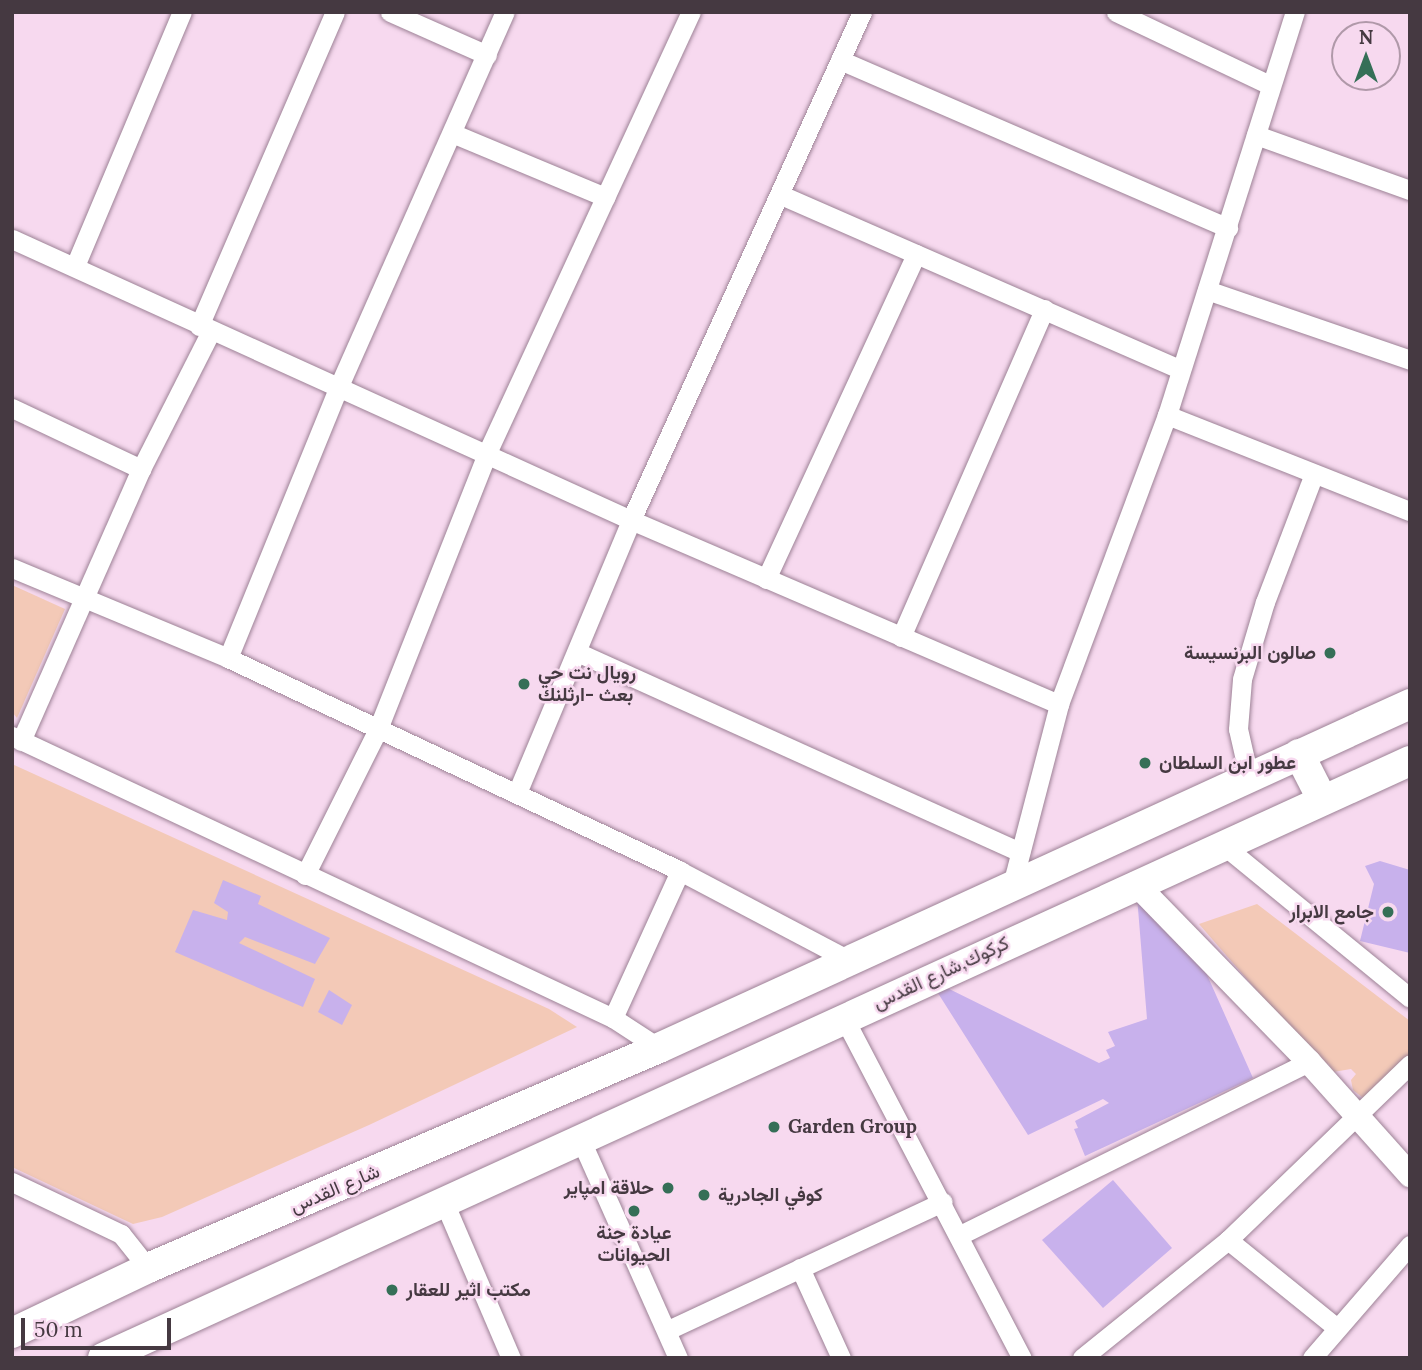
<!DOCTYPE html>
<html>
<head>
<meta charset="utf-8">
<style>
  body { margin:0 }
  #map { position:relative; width:1422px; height:1370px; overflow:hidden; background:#f7d9ef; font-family:Lora,Vazirmatn,serif }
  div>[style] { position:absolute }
  .green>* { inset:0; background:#f3c9b7 }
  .building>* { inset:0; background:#c8b1ec }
  .roads { filter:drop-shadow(0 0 2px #9d8296) drop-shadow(0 0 2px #9d8296) }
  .minor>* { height:19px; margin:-9.5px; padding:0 9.5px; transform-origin:9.5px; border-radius:9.5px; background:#fff }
  .tertiary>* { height:24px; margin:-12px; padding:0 12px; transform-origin:12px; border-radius:12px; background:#fff }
  .primary>* { height:30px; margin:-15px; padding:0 15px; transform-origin:15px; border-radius:15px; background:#fff }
  .dots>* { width:19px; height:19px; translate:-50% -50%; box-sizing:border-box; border:4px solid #f7d9ef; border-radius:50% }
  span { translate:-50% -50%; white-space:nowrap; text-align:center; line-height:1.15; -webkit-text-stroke:5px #f7d9ef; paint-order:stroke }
  .poi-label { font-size:19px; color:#453941; font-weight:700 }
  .right { translate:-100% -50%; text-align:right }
  .left { translate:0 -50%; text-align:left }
  .street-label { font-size:19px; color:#453941 }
  .frame { position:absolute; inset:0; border:14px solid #453941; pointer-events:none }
  .north { position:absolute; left:1331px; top:21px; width:70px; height:70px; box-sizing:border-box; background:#f7d9ef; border:2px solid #b099a9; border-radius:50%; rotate:0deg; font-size:19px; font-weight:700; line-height:28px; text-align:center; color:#453941 }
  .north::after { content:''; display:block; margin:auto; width:24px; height:32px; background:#356f57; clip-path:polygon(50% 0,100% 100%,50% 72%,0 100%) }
  .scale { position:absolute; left:21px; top:1318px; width:150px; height:32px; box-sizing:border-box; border:4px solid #453941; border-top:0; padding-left:9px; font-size:21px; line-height:24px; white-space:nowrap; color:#453941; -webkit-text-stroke:5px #f7d9ef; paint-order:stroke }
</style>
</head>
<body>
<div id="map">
  <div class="green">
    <i style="clip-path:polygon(12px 585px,65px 609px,17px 718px,12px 712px)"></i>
    <i style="clip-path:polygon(12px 764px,549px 1009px,577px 1027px,369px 1125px,162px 1217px,133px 1224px,12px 1167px)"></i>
    <i style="clip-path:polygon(1257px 904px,1410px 1021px,1410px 1055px,1367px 1101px,1353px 1090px,1351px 1080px,1356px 1074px,1351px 1069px,1333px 1072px,1328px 1063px,1326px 1070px,1199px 924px)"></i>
  </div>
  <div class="building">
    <i style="clip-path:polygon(1380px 861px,1410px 870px,1410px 953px,1360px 941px,1374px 884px,1365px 866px)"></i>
    <i style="clip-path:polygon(223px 880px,261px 896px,258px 904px,330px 938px,315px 964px,245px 937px,239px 943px,315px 979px,303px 1007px,175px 952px,193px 910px,227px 920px,228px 912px,214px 903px)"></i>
    <i style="clip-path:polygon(1136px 884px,1200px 959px,1253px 1078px,1085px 1156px,1074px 1129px,1078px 1128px,1075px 1121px,1109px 1103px,1103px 1099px,1028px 1135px,929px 979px,1099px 1063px,1110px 1058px,1106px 1050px,1115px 1046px,1108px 1032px,1147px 1019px)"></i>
    <i style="clip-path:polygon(329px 990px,352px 1005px,342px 1025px,318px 1012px)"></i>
    <i style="clip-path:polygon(1113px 1180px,1172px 1248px,1103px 1308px,1042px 1240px)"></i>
  </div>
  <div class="roads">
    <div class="minor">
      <i style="left:390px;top:12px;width:106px;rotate:23.9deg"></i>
      <i style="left:1116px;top:12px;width:170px;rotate:25.4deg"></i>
      <i style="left:840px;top:60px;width:423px;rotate:23.4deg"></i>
      <i style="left:454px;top:134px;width:164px;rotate:22.6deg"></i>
      <i style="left:1256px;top:135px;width:164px;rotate:19.7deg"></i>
      <i style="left:781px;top:195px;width:435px;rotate:23.6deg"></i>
      <i style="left:12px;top:239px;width:680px;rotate:24.42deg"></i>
      <i style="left:631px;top:520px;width:466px;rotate:23.3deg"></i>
      <i style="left:75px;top:266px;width:276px;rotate:-67.2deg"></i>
      <i style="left:1207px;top:290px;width:215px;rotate:19deg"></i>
      <i style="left:199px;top:326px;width:342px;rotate:-66.6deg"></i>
      <i style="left:12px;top:408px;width:143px;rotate:25.3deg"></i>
      <i style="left:1167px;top:415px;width:261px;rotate:21.6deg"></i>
      <i style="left:12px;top:568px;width:234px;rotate:22.6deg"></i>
      <i style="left:228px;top:658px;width:500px;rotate:25.2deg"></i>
      <i style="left:680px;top:871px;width:189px;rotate:27.8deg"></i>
      <i style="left:766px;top:579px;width:358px;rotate:-65.2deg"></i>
      <i style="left:901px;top:637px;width:358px;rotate:-66.4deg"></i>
      <i style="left:577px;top:652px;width:486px;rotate:24.3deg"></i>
      <i style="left:228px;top:658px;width:294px;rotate:-67.8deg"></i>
      <i style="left:339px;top:386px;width:409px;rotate:-66.1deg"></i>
      <i style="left:12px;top:736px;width:664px;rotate:25.14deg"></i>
      <i style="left:613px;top:1018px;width:55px;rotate:33.1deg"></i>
      <i style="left:21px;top:741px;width:297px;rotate:-66.2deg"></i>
      <i style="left:141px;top:469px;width:155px;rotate:-63.1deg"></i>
      <i style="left:1249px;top:777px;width:49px;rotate:-102.9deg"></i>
      <i style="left:1238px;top:729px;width:50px;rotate:-85.4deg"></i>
      <i style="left:1242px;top:679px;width:80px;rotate:-73.4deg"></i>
      <i style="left:1265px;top:602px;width:137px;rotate:-69.1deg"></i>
      <i style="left:517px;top:793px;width:296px;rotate:-67.3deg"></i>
      <i style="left:631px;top:520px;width:558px;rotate:-65.55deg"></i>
      <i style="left:1222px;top:844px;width:243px;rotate:39.3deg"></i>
      <i style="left:305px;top:875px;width:163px;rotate:-63.4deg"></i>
      <i style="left:378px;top:729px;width:297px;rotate:-68.4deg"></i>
      <i style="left:487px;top:453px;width:486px;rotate:-65.2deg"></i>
      <i style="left:1012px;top:885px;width:187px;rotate:-75.4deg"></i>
      <i style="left:1059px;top:704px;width:309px;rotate:-69.5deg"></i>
      <i style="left:1167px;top:415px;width:423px;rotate:-72.4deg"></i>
      <i style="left:613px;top:1018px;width:162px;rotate:-65.5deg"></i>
      <i style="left:844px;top:1018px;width:384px;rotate:62.4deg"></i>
      <i style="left:580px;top:1138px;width:241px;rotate:66deg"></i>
      <i style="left:12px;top:1182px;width:121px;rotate:25.5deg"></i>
      <i style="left:121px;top:1234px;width:43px;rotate:51.5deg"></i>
      <i style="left:444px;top:1202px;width:170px;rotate:66.8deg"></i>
      <i style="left:960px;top:1235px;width:390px;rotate:-26.4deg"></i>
      <i style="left:1228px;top:1240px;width:139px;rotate:38.9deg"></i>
      <i style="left:800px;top:1268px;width:99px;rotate:65.5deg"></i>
      <i style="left:668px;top:1330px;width:303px;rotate:-25deg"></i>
      <i style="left:1082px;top:1358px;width:188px;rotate:-38.9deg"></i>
      <i style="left:1228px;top:1240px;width:253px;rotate:-44deg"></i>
      <i style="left:1312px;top:1358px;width:150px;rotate:-49.1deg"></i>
    </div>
    <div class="tertiary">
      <i style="left:1136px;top:884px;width:248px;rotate:45.8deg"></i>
      <i style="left:1309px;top:1062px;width:152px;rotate:48.2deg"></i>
    </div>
    <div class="primary">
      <i style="left:1299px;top:754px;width:51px;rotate:62.9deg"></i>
      <i style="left:12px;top:1333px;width:151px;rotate:-25.5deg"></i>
      <i style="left:148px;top:1268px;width:556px;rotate:-23.29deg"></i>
      <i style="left:659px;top:1048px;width:826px;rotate:-24.61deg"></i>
      <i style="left:103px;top:1358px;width:1437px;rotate:-24.55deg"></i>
    </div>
  </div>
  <div class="dots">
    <i style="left:1330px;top:653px;background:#356f57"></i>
    <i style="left:524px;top:684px;background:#356f57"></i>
    <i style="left:1145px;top:763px;background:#356f57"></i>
    <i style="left:1388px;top:912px;background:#356f57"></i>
    <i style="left:774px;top:1127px;background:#356f57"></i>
    <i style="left:668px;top:1188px;background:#356f57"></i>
    <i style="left:704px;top:1195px;background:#356f57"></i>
    <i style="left:634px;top:1211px;background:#356f57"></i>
    <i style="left:392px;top:1290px;background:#356f57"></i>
  </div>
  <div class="poi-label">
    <span class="right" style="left:1316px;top:653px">صالون البرنسيسة</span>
    <span class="left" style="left:538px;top:684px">رويال نت حي<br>بعث -ارثلنك</span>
    <span class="left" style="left:1159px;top:763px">عطور ابن السلطان</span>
    <span class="right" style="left:1374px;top:912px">جامع الابرار</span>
    <span class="left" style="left:788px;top:1127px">Garden Group</span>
    <span class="right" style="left:654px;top:1188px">حلاقة امپاير</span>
    <span class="left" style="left:718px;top:1195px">كوفي الجادرية</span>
    <span style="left:634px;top:1244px">عيادة جنة<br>الحيوانات</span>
    <span class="left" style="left:406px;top:1290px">مكتب اثير للعقار</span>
  </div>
  <div class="street-label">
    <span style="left:941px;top:973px;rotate:-25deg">كركوك,شارع القدس</span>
    <span style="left:335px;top:1189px;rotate:-23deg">شارع القدس</span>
  </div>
  <div class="frame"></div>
  <div class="north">N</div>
  <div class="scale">50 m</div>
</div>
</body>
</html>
